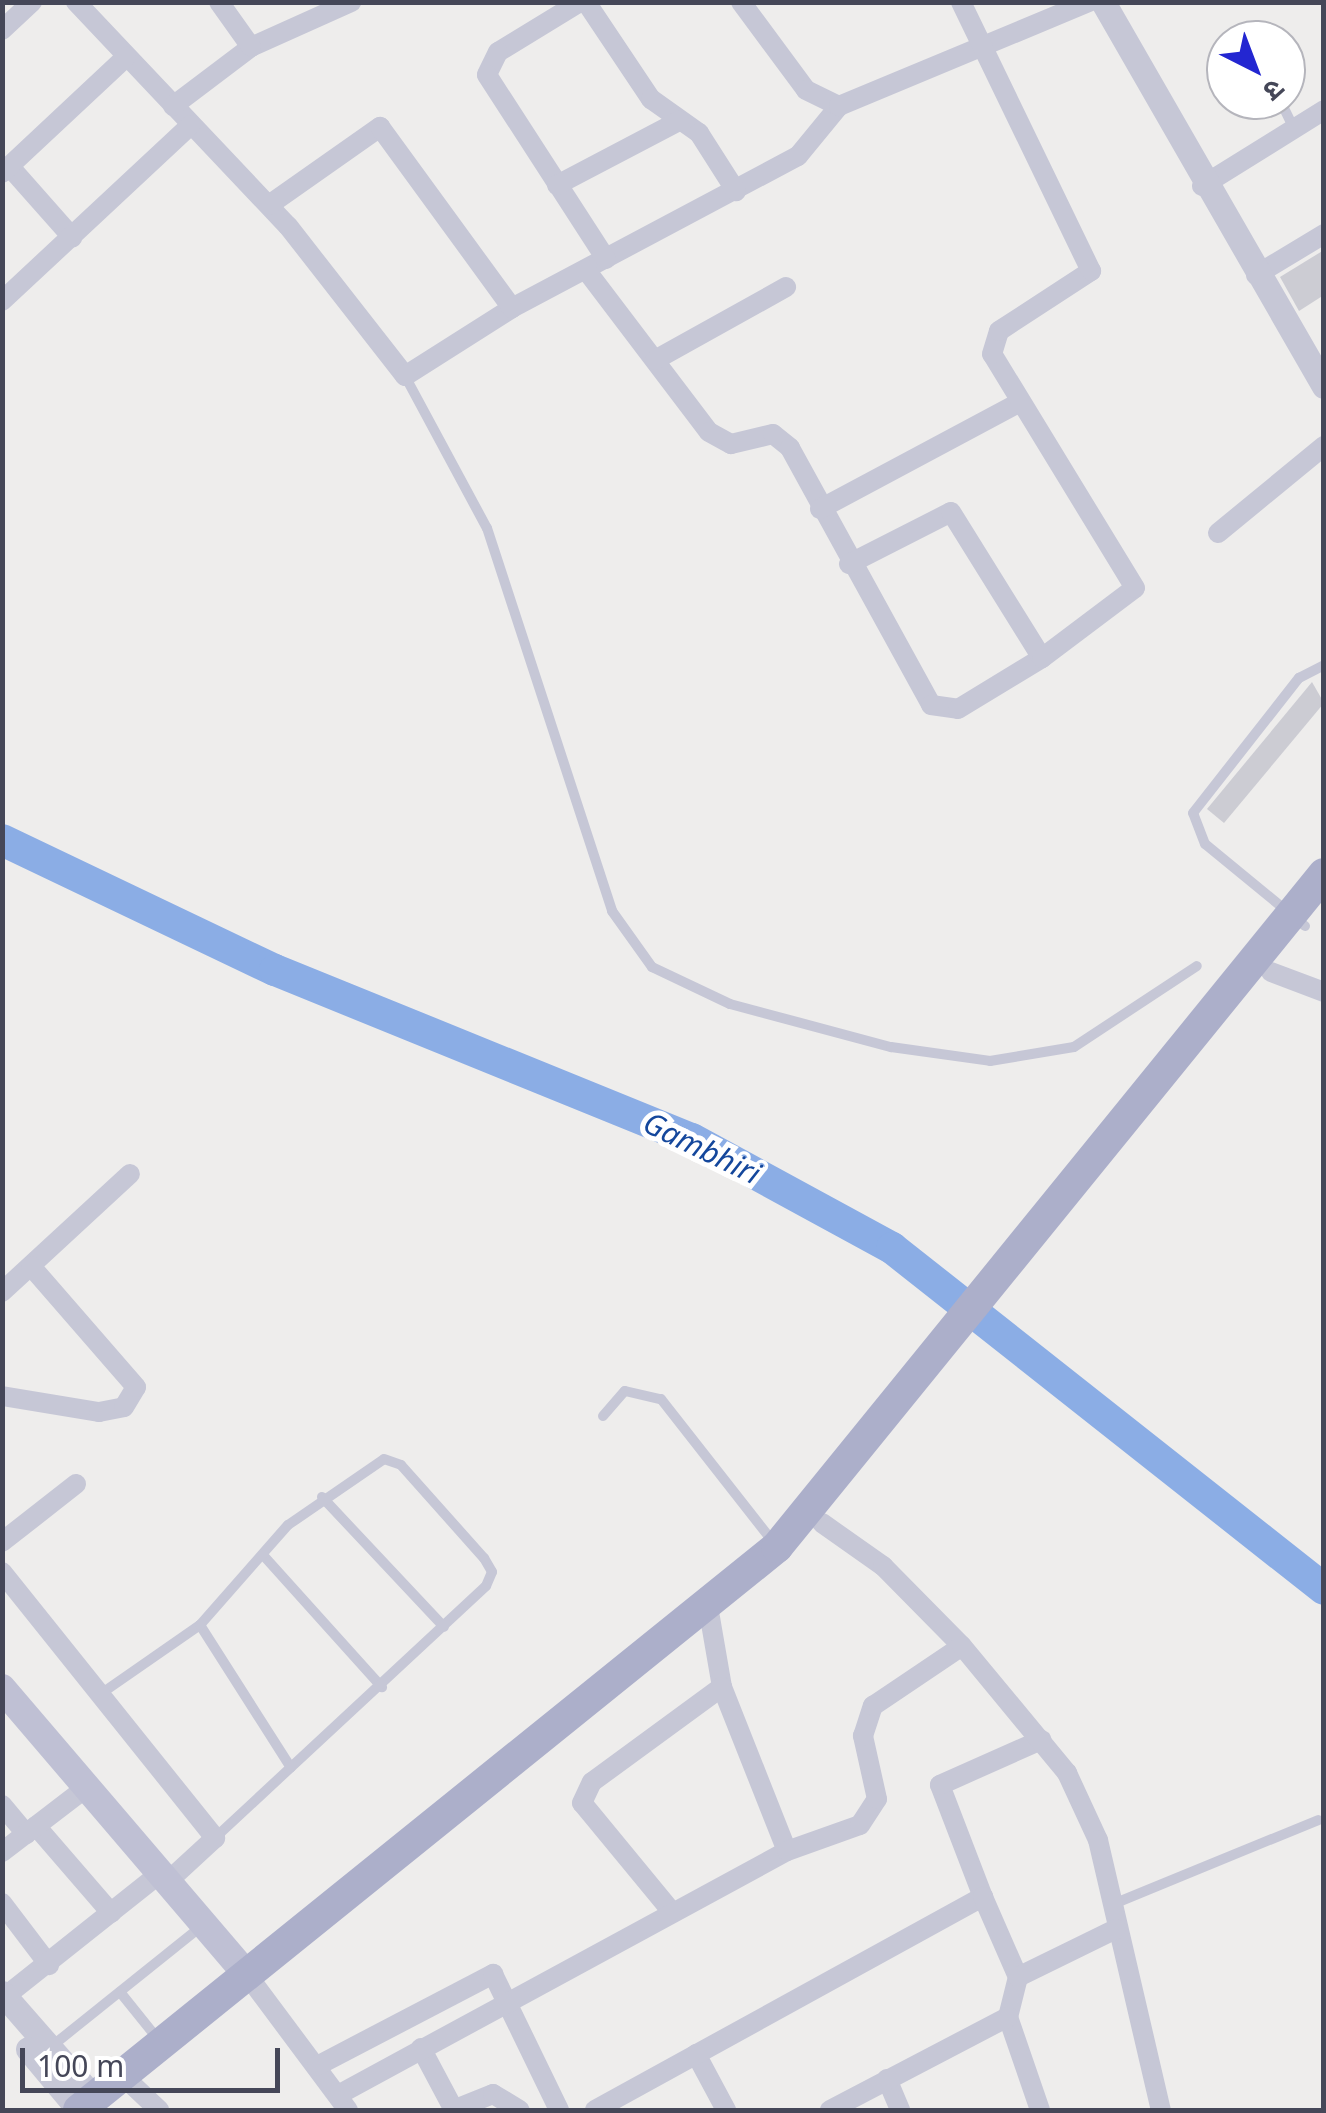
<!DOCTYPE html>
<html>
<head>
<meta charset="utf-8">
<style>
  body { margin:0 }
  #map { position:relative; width:1326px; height:2113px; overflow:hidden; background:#eeedec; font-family:"Noto Sans","Noto Sans Devanagari",sans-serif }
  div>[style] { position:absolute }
  .river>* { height:32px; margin:-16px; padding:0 16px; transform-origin:16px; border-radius:16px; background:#8bade5 }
  .building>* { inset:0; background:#ccccd3 }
  .service>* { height:10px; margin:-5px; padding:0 5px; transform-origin:5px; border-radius:5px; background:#c6c7d6 }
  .minor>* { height:20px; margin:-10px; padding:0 10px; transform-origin:10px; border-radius:10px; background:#c6c7d6 }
  .tertiary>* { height:25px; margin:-12.5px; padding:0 12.5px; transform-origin:12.5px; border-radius:12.5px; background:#c6c7d6 }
  .secondary>* { height:28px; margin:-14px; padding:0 14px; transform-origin:14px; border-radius:14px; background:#bfc0d4 }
  .primary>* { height:32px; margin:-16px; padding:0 16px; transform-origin:16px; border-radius:16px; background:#acafca }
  span { translate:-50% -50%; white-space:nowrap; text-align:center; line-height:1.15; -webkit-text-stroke:10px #fff; paint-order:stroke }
  .water-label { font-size:30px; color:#14479c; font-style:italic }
  .frame { position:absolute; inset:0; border:5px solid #454758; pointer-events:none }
  .north { position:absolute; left:1206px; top:20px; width:100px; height:100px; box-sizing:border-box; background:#fff; border:2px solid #b5b5bc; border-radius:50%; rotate:138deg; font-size:28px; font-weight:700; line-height:40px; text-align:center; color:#454758 }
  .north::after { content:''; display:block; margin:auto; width:35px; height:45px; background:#2326d1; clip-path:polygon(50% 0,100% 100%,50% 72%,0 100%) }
  .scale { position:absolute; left:20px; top:2048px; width:260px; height:45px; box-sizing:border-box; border:5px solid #454758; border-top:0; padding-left:12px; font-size:30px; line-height:35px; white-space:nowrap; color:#454758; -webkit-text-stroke:8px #fff; paint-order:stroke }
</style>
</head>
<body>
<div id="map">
  <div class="river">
    <i style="left:2px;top:840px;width:302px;rotate:25.5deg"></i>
    <i style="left:275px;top:970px;width:450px;rotate:22.1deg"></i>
    <i style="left:692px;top:1139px;width:228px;rotate:28.6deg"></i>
    <i style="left:892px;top:1248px;width:550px;rotate:38.29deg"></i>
  </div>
  <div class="building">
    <i style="clip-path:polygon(1324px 250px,1324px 295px,1299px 311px,1280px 277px)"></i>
    <i style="clip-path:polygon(1312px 682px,1324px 703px,1224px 823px,1207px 809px)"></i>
  </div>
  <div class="service">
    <i style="left:1247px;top:35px;width:6px;rotate:59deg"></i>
    <i style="left:1280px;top:100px;width:32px;rotate:64deg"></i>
    <i style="left:405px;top:376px;width:173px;rotate:61.7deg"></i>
    <i style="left:487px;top:528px;width:403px;rotate:71.9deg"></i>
    <i style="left:612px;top:911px;width:69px;rotate:54.5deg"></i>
    <i style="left:652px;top:967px;width:86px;rotate:25.4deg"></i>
    <i style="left:730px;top:1004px;width:167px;rotate:15deg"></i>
    <i style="left:891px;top:1047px;width:100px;rotate:8deg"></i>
    <i style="left:990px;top:1061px;width:85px;rotate:-9.5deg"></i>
    <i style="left:1074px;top:1047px;width:147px;rotate:-33.4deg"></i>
    <i style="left:1305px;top:926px;width:129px;rotate:-140.6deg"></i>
    <i style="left:1205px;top:844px;width:33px;rotate:-111deg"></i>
    <i style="left:1193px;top:813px;width:172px;rotate:-51.9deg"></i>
    <i style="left:1299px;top:678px;width:28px;rotate:-27deg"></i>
    <i style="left:603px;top:1416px;width:33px;rotate:-49deg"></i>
    <i style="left:625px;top:1391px;width:37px;rotate:13deg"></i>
    <i style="left:661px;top:1399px;width:183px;rotate:51.9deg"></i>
    <i style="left:322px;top:1497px;width:178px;rotate:46.8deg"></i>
    <i style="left:263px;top:1555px;width:178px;rotate:48deg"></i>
    <i style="left:200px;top:1625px;width:169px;rotate:57.5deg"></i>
    <i style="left:102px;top:1693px;width:119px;rotate:-34.8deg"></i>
    <i style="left:200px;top:1625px;width:133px;rotate:-48.7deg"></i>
    <i style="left:288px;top:1525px;width:116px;rotate:-34.5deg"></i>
    <i style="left:384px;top:1459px;width:18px;rotate:19deg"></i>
    <i style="left:401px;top:1465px;width:125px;rotate:48.3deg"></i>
    <i style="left:484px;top:1558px;width:16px;rotate:60deg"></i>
    <i style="left:492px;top:1572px;width:15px;rotate:113deg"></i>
    <i style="left:486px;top:1586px;width:370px;rotate:137.1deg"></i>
    <i style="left:1111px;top:1905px;width:224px;rotate:-22.3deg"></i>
    <i style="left:120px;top:1992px;width:59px;rotate:51.2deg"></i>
    <i style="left:52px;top:2046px;width:192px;rotate:-38.7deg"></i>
  </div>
  <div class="minor">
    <i style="left:76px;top:2px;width:308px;rotate:46.6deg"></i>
    <i style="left:288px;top:226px;width:190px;rotate:52deg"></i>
    <i style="left:405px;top:376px;width:127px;rotate:-32.4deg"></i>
    <i style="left:512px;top:308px;width:324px;rotate:-28deg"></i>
    <i style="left:798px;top:156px;width:65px;rotate:-50.6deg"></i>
    <i style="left:580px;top:2px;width:96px;rotate:148.6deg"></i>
    <i style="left:498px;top:52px;width:25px;rotate:116deg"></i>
    <i style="left:487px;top:75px;width:219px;rotate:57.1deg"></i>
    <i style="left:586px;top:2px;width:117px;rotate:56.2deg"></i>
    <i style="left:651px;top:99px;width:59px;rotate:35.3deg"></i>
    <i style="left:699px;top:133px;width:69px;rotate:57.5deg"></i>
    <i style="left:741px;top:2px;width:109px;rotate:53.5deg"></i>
    <i style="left:806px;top:90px;width:37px;rotate:26deg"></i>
    <i style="left:839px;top:106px;width:271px;rotate:-22.6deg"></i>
    <i style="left:2px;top:30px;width:41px;rotate:-43deg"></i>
    <i style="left:251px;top:47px;width:110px;rotate:-24.2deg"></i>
    <i style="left:173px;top:106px;width:98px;rotate:-37.1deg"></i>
    <i style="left:251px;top:47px;width:55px;rotate:-125.4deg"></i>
    <i style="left:10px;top:167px;width:94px;rotate:48.5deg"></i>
    <i style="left:2px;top:173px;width:170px;rotate:-43.1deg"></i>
    <i style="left:557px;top:185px;width:138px;rotate:-27.7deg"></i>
    <i style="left:1202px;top:186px;width:144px;rotate:-31.9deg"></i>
    <i style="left:269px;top:205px;width:136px;rotate:-35.1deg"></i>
    <i style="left:380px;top:127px;width:224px;rotate:53.9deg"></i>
    <i style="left:586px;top:270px;width:203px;rotate:52.8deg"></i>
    <i style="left:709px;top:432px;width:25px;rotate:29deg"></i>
    <i style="left:731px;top:444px;width:43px;rotate:-13.4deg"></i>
    <i style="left:773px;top:434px;width:22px;rotate:39deg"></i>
    <i style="left:790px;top:448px;width:293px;rotate:61.2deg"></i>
    <i style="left:931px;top:705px;width:27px;rotate:8deg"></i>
    <i style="left:958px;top:709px;width:98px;rotate:-31.3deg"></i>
    <i style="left:1256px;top:275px;width:79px;rotate:-31.1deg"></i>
    <i style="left:2px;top:301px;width:258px;rotate:-43deg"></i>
    <i style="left:655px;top:360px;width:150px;rotate:-29.1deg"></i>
    <i style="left:820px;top:509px;width:227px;rotate:-28.1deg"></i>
    <i style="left:1218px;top:533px;width:137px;rotate:-39.4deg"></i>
    <i style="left:849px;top:564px;width:114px;rotate:-27deg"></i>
    <i style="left:951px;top:512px;width:172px;rotate:58.1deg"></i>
    <i style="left:1042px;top:658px;width:116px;rotate:-37deg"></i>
    <i style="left:1135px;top:588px;width:274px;rotate:-121.4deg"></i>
    <i style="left:992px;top:354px;width:24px;rotate:-73deg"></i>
    <i style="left:999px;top:331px;width:110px;rotate:-33.1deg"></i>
    <i style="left:1091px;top:271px;width:299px;rotate:-115.8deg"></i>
    <i style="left:1271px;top:972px;width:57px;rotate:20.7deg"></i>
    <i style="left:2px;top:1292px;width:174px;rotate:-42.7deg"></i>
    <i style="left:2px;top:1396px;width:98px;rotate:9.4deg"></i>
    <i style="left:99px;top:1412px;width:25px;rotate:-11deg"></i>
    <i style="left:124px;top:1407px;width:23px;rotate:-59deg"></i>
    <i style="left:136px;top:1387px;width:160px;rotate:-131deg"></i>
    <i style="left:822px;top:1523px;width:75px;rotate:35.2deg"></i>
    <i style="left:883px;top:1566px;width:112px;rotate:45.4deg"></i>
    <i style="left:2px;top:1542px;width:94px;rotate:-38.1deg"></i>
    <i style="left:2px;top:1572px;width:341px;rotate:51.3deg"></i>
    <i style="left:215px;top:1838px;width:67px;rotate:137.4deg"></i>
    <i style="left:708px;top:1606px;width:82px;rotate:80.2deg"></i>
    <i style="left:722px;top:1687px;width:176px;rotate:68.4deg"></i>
    <i style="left:2px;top:1805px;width:38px;rotate:50deg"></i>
    <i style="left:36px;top:1826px;width:115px;rotate:49.2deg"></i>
    <i style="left:2px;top:1852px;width:102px;rotate:-37.4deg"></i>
    <i style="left:983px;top:1897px;width:120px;rotate:-111deg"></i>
    <i style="left:940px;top:1785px;width:111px;rotate:-24deg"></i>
    <i style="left:2px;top:1903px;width:78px;rotate:52.8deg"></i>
    <i style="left:672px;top:1912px;width:141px;rotate:-129.5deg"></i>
    <i style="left:582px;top:1803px;width:23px;rotate:-65deg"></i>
    <i style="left:592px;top:1782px;width:161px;rotate:-36.2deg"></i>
    <i style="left:248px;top:1976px;width:167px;rotate:53.3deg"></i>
    <i style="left:1018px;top:1977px;width:41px;rotate:104deg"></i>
    <i style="left:1008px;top:2017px;width:98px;rotate:71deg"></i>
    <i style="left:2px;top:1999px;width:199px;rotate:-38.5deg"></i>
    <i style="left:421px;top:2048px;width:70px;rotate:62deg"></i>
    <i style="left:696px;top:2054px;width:64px;rotate:61.8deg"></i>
    <i style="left:317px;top:2066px;width:199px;rotate:-27.6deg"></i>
    <i style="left:493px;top:1974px;width:151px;rotate:64.1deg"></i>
    <i style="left:123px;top:2076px;width:50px;rotate:43.4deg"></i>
    <i style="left:887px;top:2079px;width:34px;rotate:67deg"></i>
    <i style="left:338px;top:2095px;width:511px;rotate:-28.52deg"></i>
    <i style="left:787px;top:1851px;width:77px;rotate:-19.6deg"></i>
    <i style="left:860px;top:1825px;width:31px;rotate:-57deg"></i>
    <i style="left:877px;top:1799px;width:65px;rotate:-102.5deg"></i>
    <i style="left:863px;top:1736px;width:32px;rotate:-72deg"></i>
    <i style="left:873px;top:1706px;width:107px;rotate:-34deg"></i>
    <i style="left:962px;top:1646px;width:165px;rotate:50.4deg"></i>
    <i style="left:1067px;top:1773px;width:74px;rotate:65.2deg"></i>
    <i style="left:1098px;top:1840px;width:277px;rotate:76.9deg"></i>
    <i style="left:453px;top:2110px;width:43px;rotate:-21.8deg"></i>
    <i style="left:493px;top:2094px;width:31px;rotate:31deg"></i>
    <i style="left:595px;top:2110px;width:443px;rotate:-28.8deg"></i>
    <i style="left:983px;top:1897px;width:87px;rotate:66.4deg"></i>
    <i style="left:1018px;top:1977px;width:109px;rotate:-26.1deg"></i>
    <i style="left:830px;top:2110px;width:201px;rotate:-27.6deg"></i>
  </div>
  <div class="tertiary">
    <i style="left:1103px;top:2px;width:443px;rotate:60.1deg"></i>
    <i style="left:2px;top:1993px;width:140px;rotate:48.8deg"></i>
    <i style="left:28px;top:2049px;width:80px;rotate:50.1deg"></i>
  </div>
  <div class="secondary">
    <i style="left:2px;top:1688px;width:379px;rotate:49.5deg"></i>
  </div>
  <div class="primary">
    <i style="left:79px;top:2110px;width:897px;rotate:-38.89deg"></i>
    <i style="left:777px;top:1547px;width:867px;rotate:-50.9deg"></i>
  </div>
  <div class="water-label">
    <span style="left:702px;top:1148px;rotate:26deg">Gambhiri</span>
  </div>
  <div class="frame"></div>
  <div class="north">उ</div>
  <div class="scale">100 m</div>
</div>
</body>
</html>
